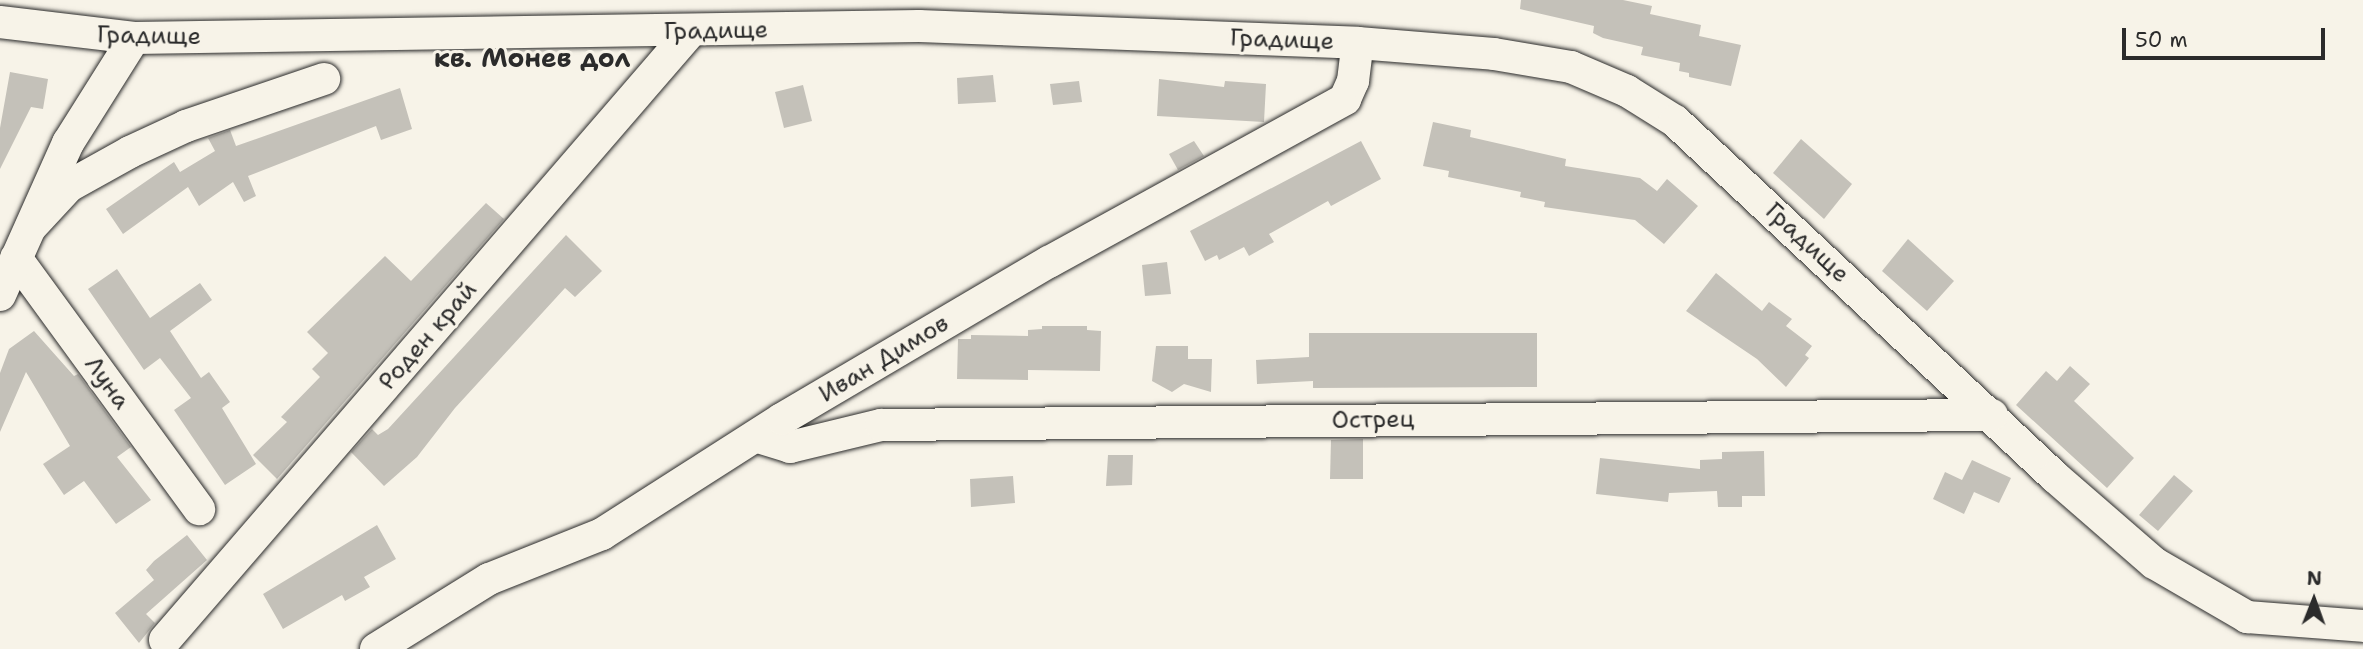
<!DOCTYPE html>
<html>
<head>
<meta charset="utf-8">
<style>
  body { margin:0 }
  #map { position:relative; width:2363px; height:649px; overflow:hidden; background:#f7f3e8; font-family:"Shantell Sans",sans-serif }
  div>[style] { position:absolute }
  .building>* { inset:0; background:#c4c1b9 }
  .roads { filter:drop-shadow(0 0 2px #2b2b2b) drop-shadow(0 0 2px #2b2b2b) }
  .minor>* { height:32px; margin:-16px; padding:0 16px; transform-origin:16px; border-radius:16px; background:#f7f3e8 }
  span { translate:-50% -50%; white-space:nowrap; text-align:center; line-height:1.15; -webkit-text-stroke:6px #f7f3e8; paint-order:stroke }
  .street-label { font-size:24px; color:#2b2b2b }
  .neighbourhood-label { font-size:26px; color:#2b2b2b; font-weight:700 }
  .north { position:absolute; left:2279px; top:565px; width:70px; height:70px; -webkit-text-stroke:5px #f7f3e8; paint-order:stroke; rotate:1deg; font-size:19px; font-weight:700; line-height:28px; text-align:center; color:#2b2b2b }
  .north::after { content:''; display:block; margin:auto; width:24px; height:32px; background:#2b2b2b; clip-path:polygon(50% 0,100% 100%,50% 72%,0 100%) }
  .scale { position:absolute; left:2122px; top:28px; width:203px; height:32px; box-sizing:border-box; border:4px solid #2b2b2b; border-top:0; padding-left:9px; font-size:21px; line-height:24px; white-space:nowrap; color:#2b2b2b; -webkit-text-stroke:5px #f7f3e8; paint-order:stroke }
</style>
</head>
<body>
<div id="map">
  <div class="building">
    <i style="clip-path:polygon(1521px 0,1623px 0,1652px 6px,1650px 14px,1701px 25px,1699px 36px,1741px 45px,1731px 86px,1689px 77px,1689px 73px,1679px 71px,1680px 63px,1641px 55px,1643px 47px,1603px 38px,1593px 33px,1594px 26px,1520px 9px)"></i>
    <i style="clip-path:polygon(10px 72px,48px 79px,43px 109px,31px 107px,0 169px,0 128px)"></i>
    <i style="clip-path:polygon(993px 75px,996px 102px,958px 104px,957px 78px)"></i>
    <i style="clip-path:polygon(1159px 79px,1224px 87px,1225px 81px,1266px 84px,1264px 122px,1157px 116px)"></i>
    <i style="clip-path:polygon(1079px 81px,1082px 102px,1053px 105px,1050px 84px)"></i>
    <i style="clip-path:polygon(803px 85px,812px 121px,784px 128px,775px 92px)"></i>
    <i style="clip-path:polygon(400px 88px,412px 129px,381px 140px,376px 126px,248px 176px,256px 196px,244px 202px,233px 182px,199px 206px,188px 187px,123px 234px,106px 209px,174px 162px,180px 172px,215px 151px,208px 138px,230px 130px,236px 146px)"></i>
    <i style="clip-path:polygon(1433px 122px,1471px 130px,1470px 137px,1566px 159px,1565px 166px,1640px 178px,1657px 191px,1667px 179px,1698px 206px,1664px 244px,1635px 220px,1544px 207px,1545px 202px,1520px 197px,1521px 192px,1448px 177px,1449px 171px,1423px 166px)"></i>
    <i style="clip-path:polygon(1801px 139px,1852px 184px,1824px 219px,1773px 173px)"></i>
    <i style="clip-path:polygon(1194px 141px,1204px 156px,1178px 170px,1169px 154px)"></i>
    <i style="clip-path:polygon(1361px 141px,1381px 179px,1331px 206px,1328px 201px,1269px 234px,1274px 242px,1249px 256px,1244px 247px,1219px 260px,1217px 255px,1205px 261px,1190px 231px)"></i>
    <i style="clip-path:polygon(486px 203px,504px 219px,277px 479px,253px 455px,287px 422px,281px 417px,320px 377px,312px 369px,328px 353px,307px 332px,385px 256px,411px 281px)"></i>
    <i style="clip-path:polygon(566px 235px,602px 271px,575px 297px,565px 288px,455px 408px,417px 457px,384px 486px,351px 452px,372px 429px,378px 435px,388px 429px)"></i>
    <i style="clip-path:polygon(1908px 239px,1954px 281px,1927px 311px,1882px 271px)"></i>
    <i style="clip-path:polygon(1167px 262px,1171px 294px,1145px 296px,1142px 265px)"></i>
    <i style="clip-path:polygon(117px 269px,150px 318px,200px 283px,212px 300px,170px 331px,201px 378px,209px 372px,230px 402px,222px 408px,256px 464px,225px 485px,174px 410px,191px 398px,160px 358px,144px 370px,88px 289px)"></i>
    <i style="clip-path:polygon(1716px 273px,1762px 311px,1769px 302px,1792px 319px,1786px 326px,1812px 346px,1805px 355px,1809px 358px,1786px 387px,1757px 359px,1686px 311px)"></i>
    <i style="clip-path:polygon(1042px 326px,1087px 326px,1087px 330px,1101px 331px,1100px 371px,1028px 370px,1028px 380px,957px 379px,958px 339px,971px 339px,971px 335px,1028px 336px,1028px 330px,1042px 329px)"></i>
    <i style="clip-path:polygon(34px 331px,74px 376px,78px 374px,131px 447px,117px 457px,151px 500px,116px 524px,84px 481px,64px 495px,43px 464px,70px 446px,26px 372px,0 432px,0 373px,9px 349px)"></i>
    <i style="clip-path:polygon(1309px 333px,1537px 333px,1537px 387px,1313px 388px,1313px 381px,1257px 384px,1256px 360px,1309px 357px)"></i>
    <i style="clip-path:polygon(1156px 346px,1188px 346px,1188px 359px,1212px 359px,1211px 392px,1184px 384px,1172px 392px,1152px 381px)"></i>
    <i style="clip-path:polygon(2070px 366px,2090px 384px,2074px 401px,2134px 458px,2107px 488px,2016px 405px,2046px 371px,2057px 381px)"></i>
    <i style="clip-path:polygon(1363px 439px,1363px 479px,1330px 479px,1331px 440px)"></i>
    <i style="clip-path:polygon(1764px 451px,1765px 496px,1742px 496px,1742px 507px,1718px 507px,1717px 491px,1669px 493px,1668px 502px,1596px 494px,1600px 458px,1700px 469px,1700px 460px,1722px 459px,1722px 452px)"></i>
    <i style="clip-path:polygon(1108px 455px,1133px 455px,1132px 485px,1106px 486px)"></i>
    <i style="clip-path:polygon(1972px 460px,2011px 478px,1999px 503px,1974px 492px,1964px 514px,1933px 499px,1945px 472px,1962px 480px)"></i>
    <i style="clip-path:polygon(2174px 475px,2193px 491px,2158px 531px,2139px 515px)"></i>
    <i style="clip-path:polygon(1013px 476px,1015px 503px,971px 507px,970px 479px)"></i>
    <i style="clip-path:polygon(377px 525px,396px 559px,364px 577px,370px 587px,345px 601px,342px 595px,283px 629px,263px 594px)"></i>
    <i style="clip-path:polygon(187px 535px,207px 560px,146px 614px,155px 623px,139px 643px,115px 613px,154px 580px,146px 570px,154px 561px)"></i>
  </div>
  <div class="roads">
    <div class="minor">
      <i style="left:0;top:22px;width:135px;rotate:6.8deg"></i>
      <i style="left:134px;top:38px;width:785px;rotate:-0.88deg"></i>
      <i style="left:919px;top:26px;width:439px;rotate:2.2deg"></i>
      <i style="left:1358px;top:43px;width:136px;rotate:4.6deg"></i>
      <i style="left:1494px;top:54px;width:78px;rotate:9.6deg"></i>
      <i style="left:1571px;top:67px;width:61px;rotate:23.2deg"></i>
      <i style="left:1627px;top:91px;width:57px;rotate:32deg"></i>
      <i style="left:1675px;top:121px;width:521px;rotate:43.13deg"></i>
      <i style="left:2055px;top:477px;width:131px;rotate:41deg"></i>
      <i style="left:2154px;top:563px;width:108px;rotate:30.1deg"></i>
      <i style="left:2247px;top:617px;width:116px;rotate:4.4deg"></i>
      <i style="left:31px;top:227px;width:56px;rotate:-47.2deg"></i>
      <i style="left:69px;top:186px;width:70px;rotate:-29.1deg"></i>
      <i style="left:130px;top:152px;width:62px;rotate:-24.9deg"></i>
      <i style="left:186px;top:126px;width:146px;rotate:-18.8deg"></i>
      <i style="left:16px;top:258px;width:311px;rotate:53.9deg"></i>
      <i style="left:0;top:295px;width:167px;rotate:-65.9deg"></i>
      <i style="left:68px;top:143px;width:124px;rotate:-57.8deg"></i>
      <i style="left:758px;top:437px;width:34px;rotate:17deg"></i>
      <i style="left:790px;top:447px;width:94px;rotate:-13.6deg"></i>
      <i style="left:881px;top:425px;width:1111px;rotate:-0.52deg"></i>
      <i style="left:165px;top:640px;width:803px;rotate:-49.19deg"></i>
      <i style="left:376px;top:649px;width:133px;rotate:-31.8deg"></i>
      <i style="left:489px;top:579px;width:122px;rotate:-21.7deg"></i>
      <i style="left:602px;top:534px;width:214px;rotate:-32.6deg"></i>
      <i style="left:782px;top:419px;width:310px;rotate:-30.5deg"></i>
      <i style="left:1049px;top:262px;width:338px;rotate:-28.8deg"></i>
      <i style="left:1345px;top:99px;width:20px;rotate:-66deg"></i>
      <i style="left:1353px;top:81px;width:38px;rotate:-83deg"></i>
    </div>
  </div>
  <div class="street-label">
    <span style="left:716px;top:31px;rotate:-1deg">Градище</span>
    <span style="left:149px;top:36px;rotate:1deg">Градище</span>
    <span style="left:1282px;top:40px;rotate:2deg">Градище</span>
    <span style="left:1807px;top:243px;rotate:43deg">Градище</span>
    <span style="left:428px;top:336px;rotate:-49deg">Роден край</span>
    <span style="left:884px;top:359px;rotate:-31deg">Иван Димов</span>
    <span style="left:107px;top:383px;rotate:54deg">Луна</span>
    <span style="left:1373px;top:420px;rotate:-1deg">Острец</span>
  </div>
  <div class="neighbourhood-label">
    <span style="left:532px;top:58px">кв. Монев дол</span>
  </div>
  <div class="north">N</div>
  <div class="scale">50 m</div>
</div>
</body>
</html>
